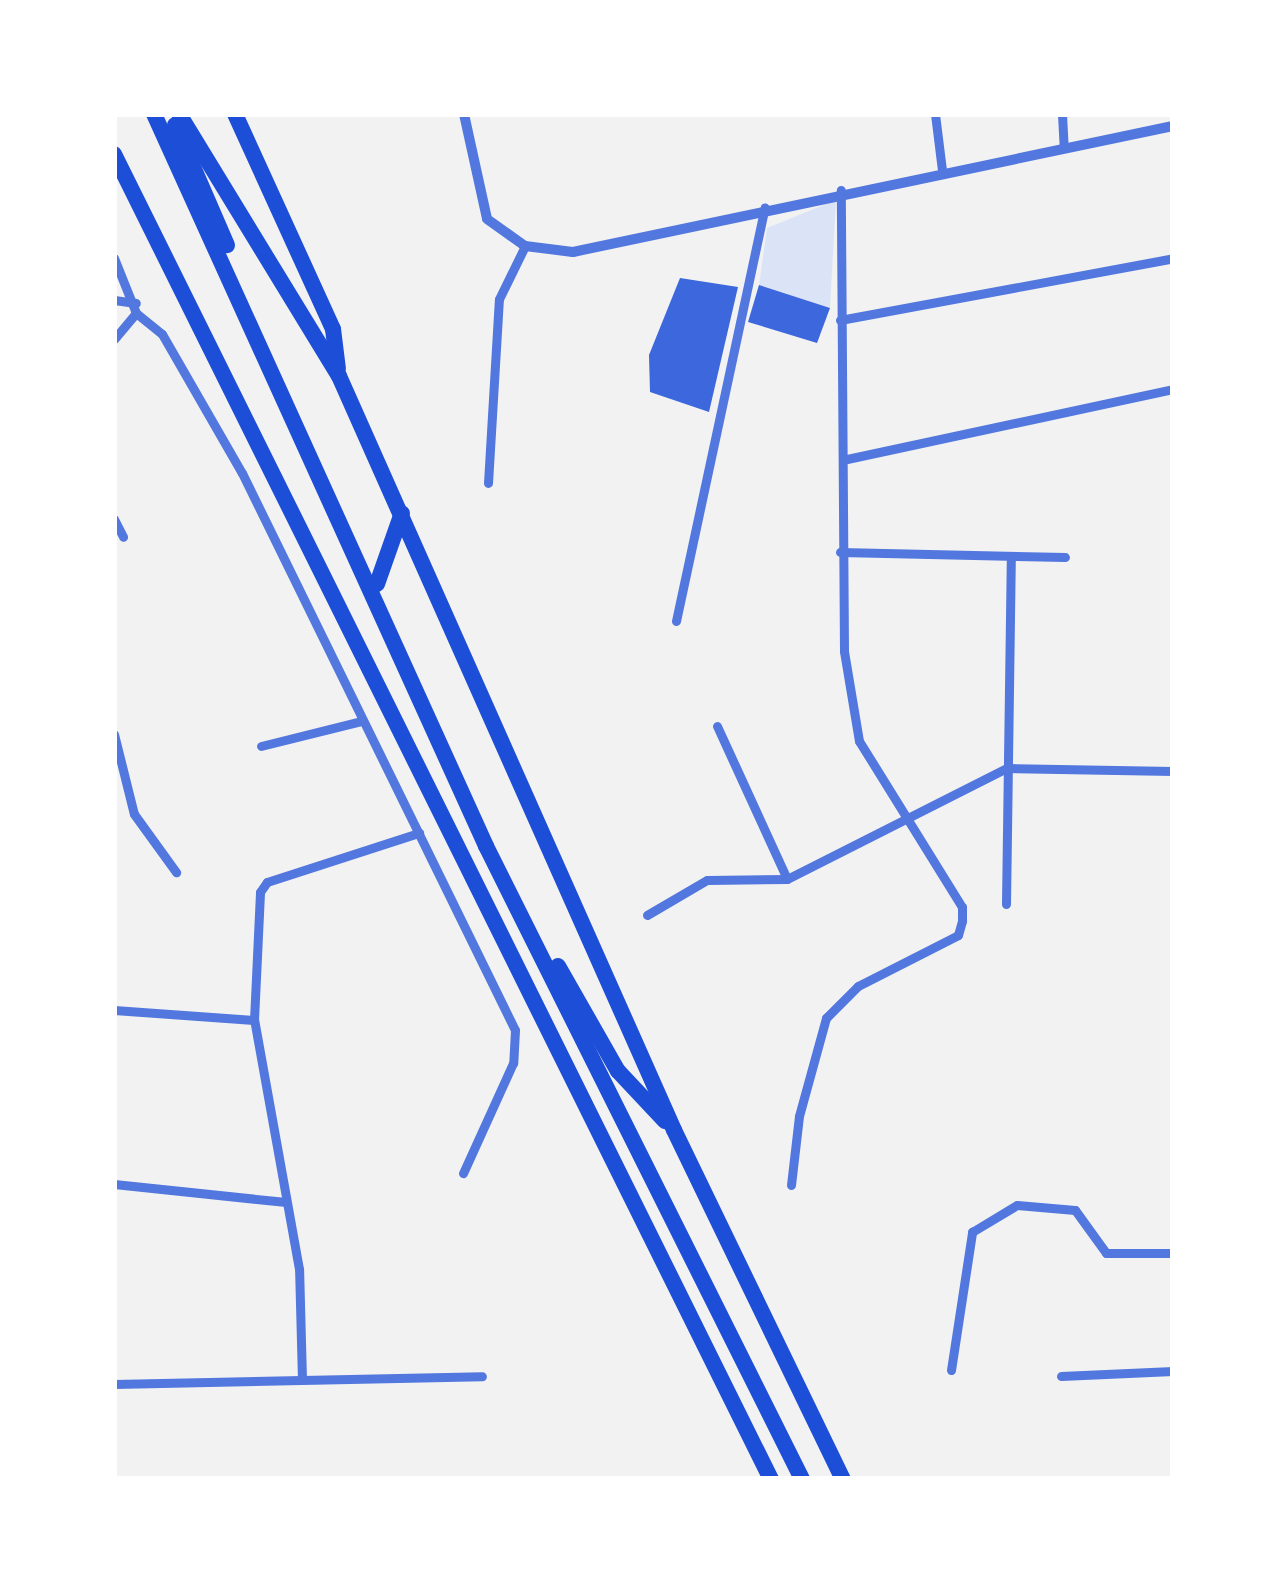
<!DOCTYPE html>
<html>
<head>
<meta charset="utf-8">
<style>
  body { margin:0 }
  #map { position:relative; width:1287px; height:1593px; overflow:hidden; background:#f2f2f2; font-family:"Fira Sans Condensed",sans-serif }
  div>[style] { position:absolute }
  .green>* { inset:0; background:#dbe4f7 }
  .building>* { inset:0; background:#3d67dc }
  .minor>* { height:9px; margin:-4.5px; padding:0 4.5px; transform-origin:4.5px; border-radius:4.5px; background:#5277de }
  .tertiary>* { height:10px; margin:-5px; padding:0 5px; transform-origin:5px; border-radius:5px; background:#5277de }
  .motorway>* { height:16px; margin:-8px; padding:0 8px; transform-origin:8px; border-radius:8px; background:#1d4ed8 }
  span { translate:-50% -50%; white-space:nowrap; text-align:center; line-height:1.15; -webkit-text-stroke:9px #fff; paint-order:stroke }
  .frame { position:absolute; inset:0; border:117px solid #fff; pointer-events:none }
</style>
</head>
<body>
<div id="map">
  <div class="green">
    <i style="clip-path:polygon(836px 200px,830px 308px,759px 285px,767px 228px)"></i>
  </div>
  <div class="building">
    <i style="clip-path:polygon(680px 278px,738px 287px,709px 412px,650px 392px,649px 355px)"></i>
    <i style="clip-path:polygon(759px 285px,830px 308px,817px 343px,748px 322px)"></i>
  </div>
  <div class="minor">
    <i style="left:935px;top:114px;width:56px;rotate:82.9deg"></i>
    <i style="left:1062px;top:114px;width:34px;rotate:87deg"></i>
    <i style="left:114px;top:258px;width:59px;rotate:68.2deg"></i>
    <i style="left:136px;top:313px;width:34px;rotate:130deg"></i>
    <i style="left:114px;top:300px;width:22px;rotate:8deg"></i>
    <i style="left:136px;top:313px;width:33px;rotate:39deg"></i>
    <i style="left:162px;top:334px;width:160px;rotate:60.1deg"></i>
    <i style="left:242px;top:473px;width:620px;rotate:63.89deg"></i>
    <i style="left:515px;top:1030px;width:33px;rotate:93deg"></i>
    <i style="left:513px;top:1063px;width:121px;rotate:114.4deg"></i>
    <i style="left:840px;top:320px;width:339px;rotate:-10.5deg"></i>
    <i style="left:847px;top:459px;width:333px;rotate:-12.1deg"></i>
    <i style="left:488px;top:483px;width:184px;rotate:-86.6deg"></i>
    <i style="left:499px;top:299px;width:59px;rotate:-63.9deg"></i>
    <i style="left:114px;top:519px;width:20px;rotate:63deg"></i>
    <i style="left:840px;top:552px;width:225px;rotate:1.3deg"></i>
    <i style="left:676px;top:621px;width:423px;rotate:-77.9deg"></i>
    <i style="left:717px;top:726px;width:168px;rotate:65.4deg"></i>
    <i style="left:114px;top:734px;width:82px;rotate:76deg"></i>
    <i style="left:134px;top:814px;width:72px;rotate:54.1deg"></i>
    <i style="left:261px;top:746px;width:103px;rotate:-14deg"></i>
    <i style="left:1006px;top:904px;width:347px;rotate:-89.2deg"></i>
    <i style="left:647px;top:915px;width:69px;rotate:-30.3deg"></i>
    <i style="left:707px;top:880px;width:80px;rotate:-0.7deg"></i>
    <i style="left:787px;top:879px;width:246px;rotate:-26.8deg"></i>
    <i style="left:1007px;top:768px;width:166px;rotate:1deg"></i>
    <i style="left:114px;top:1010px;width:140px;rotate:4.1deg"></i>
    <i style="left:114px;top:1184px;width:173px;rotate:6deg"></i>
    <i style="left:791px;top:1185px;width:69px;rotate:-83.4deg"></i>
    <i style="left:799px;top:1116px;width:102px;rotate:-74.6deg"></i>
    <i style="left:826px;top:1018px;width:45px;rotate:-45deg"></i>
    <i style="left:858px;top:986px;width:112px;rotate:-27deg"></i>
    <i style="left:958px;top:935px;width:15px;rotate:-74deg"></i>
    <i style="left:962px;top:921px;width:14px;rotate:-90deg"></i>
    <i style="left:962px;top:907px;width:195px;rotate:-121.8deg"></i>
    <i style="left:859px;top:741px;width:91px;rotate:-99.5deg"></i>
    <i style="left:844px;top:651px;width:461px;rotate:-90.4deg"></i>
    <i style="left:951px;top:1370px;width:140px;rotate:-81.3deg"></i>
    <i style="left:972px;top:1232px;width:52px;rotate:-31deg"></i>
    <i style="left:1017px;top:1205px;width:58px;rotate:4.9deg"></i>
    <i style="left:1075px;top:1210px;width:53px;rotate:54.2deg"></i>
    <i style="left:1106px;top:1253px;width:67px"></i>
    <i style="left:1061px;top:1376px;width:112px;rotate:-2.6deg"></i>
    <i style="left:302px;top:1380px;width:111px;rotate:-91.5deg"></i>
    <i style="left:299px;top:1269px;width:253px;rotate:-100.2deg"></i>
    <i style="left:254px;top:1020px;width:128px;rotate:-87.3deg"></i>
    <i style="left:260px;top:892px;width:12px;rotate:-55deg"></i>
    <i style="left:267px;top:882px;width:160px;rotate:-17.9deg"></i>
    <i style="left:114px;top:1384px;width:368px;rotate:-1.2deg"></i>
  </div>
  <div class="tertiary">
    <i style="left:464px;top:114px;width:107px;rotate:77.6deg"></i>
    <i style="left:487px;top:219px;width:47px;rotate:35.4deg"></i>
    <i style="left:525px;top:246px;width:48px;rotate:7.1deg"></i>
    <i style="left:573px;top:252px;width:613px;rotate:-11.86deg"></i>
  </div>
  <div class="motorway">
    <i style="left:154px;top:114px;width:804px;rotate:65.6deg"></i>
    <i style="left:486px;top:846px;width:707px;rotate:63.47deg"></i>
    <i style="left:179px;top:114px;width:307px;rotate:58.6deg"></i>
    <i style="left:339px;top:376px;width:825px;rotate:66.04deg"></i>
    <i style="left:674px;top:1130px;width:388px;rotate:64.2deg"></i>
    <i style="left:235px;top:114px;width:236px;rotate:65.5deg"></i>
    <i style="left:333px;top:329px;width:40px;rotate:82.9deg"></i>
    <i style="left:175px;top:125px;width:131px;rotate:66.6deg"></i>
    <i style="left:114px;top:154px;width:1479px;rotate:63.63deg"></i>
    <i style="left:377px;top:584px;width:75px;rotate:-70.6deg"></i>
    <i style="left:558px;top:966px;width:121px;rotate:60.3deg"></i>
    <i style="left:618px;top:1071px;width:69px;rotate:46.8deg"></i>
  </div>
  <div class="frame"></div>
</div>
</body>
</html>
